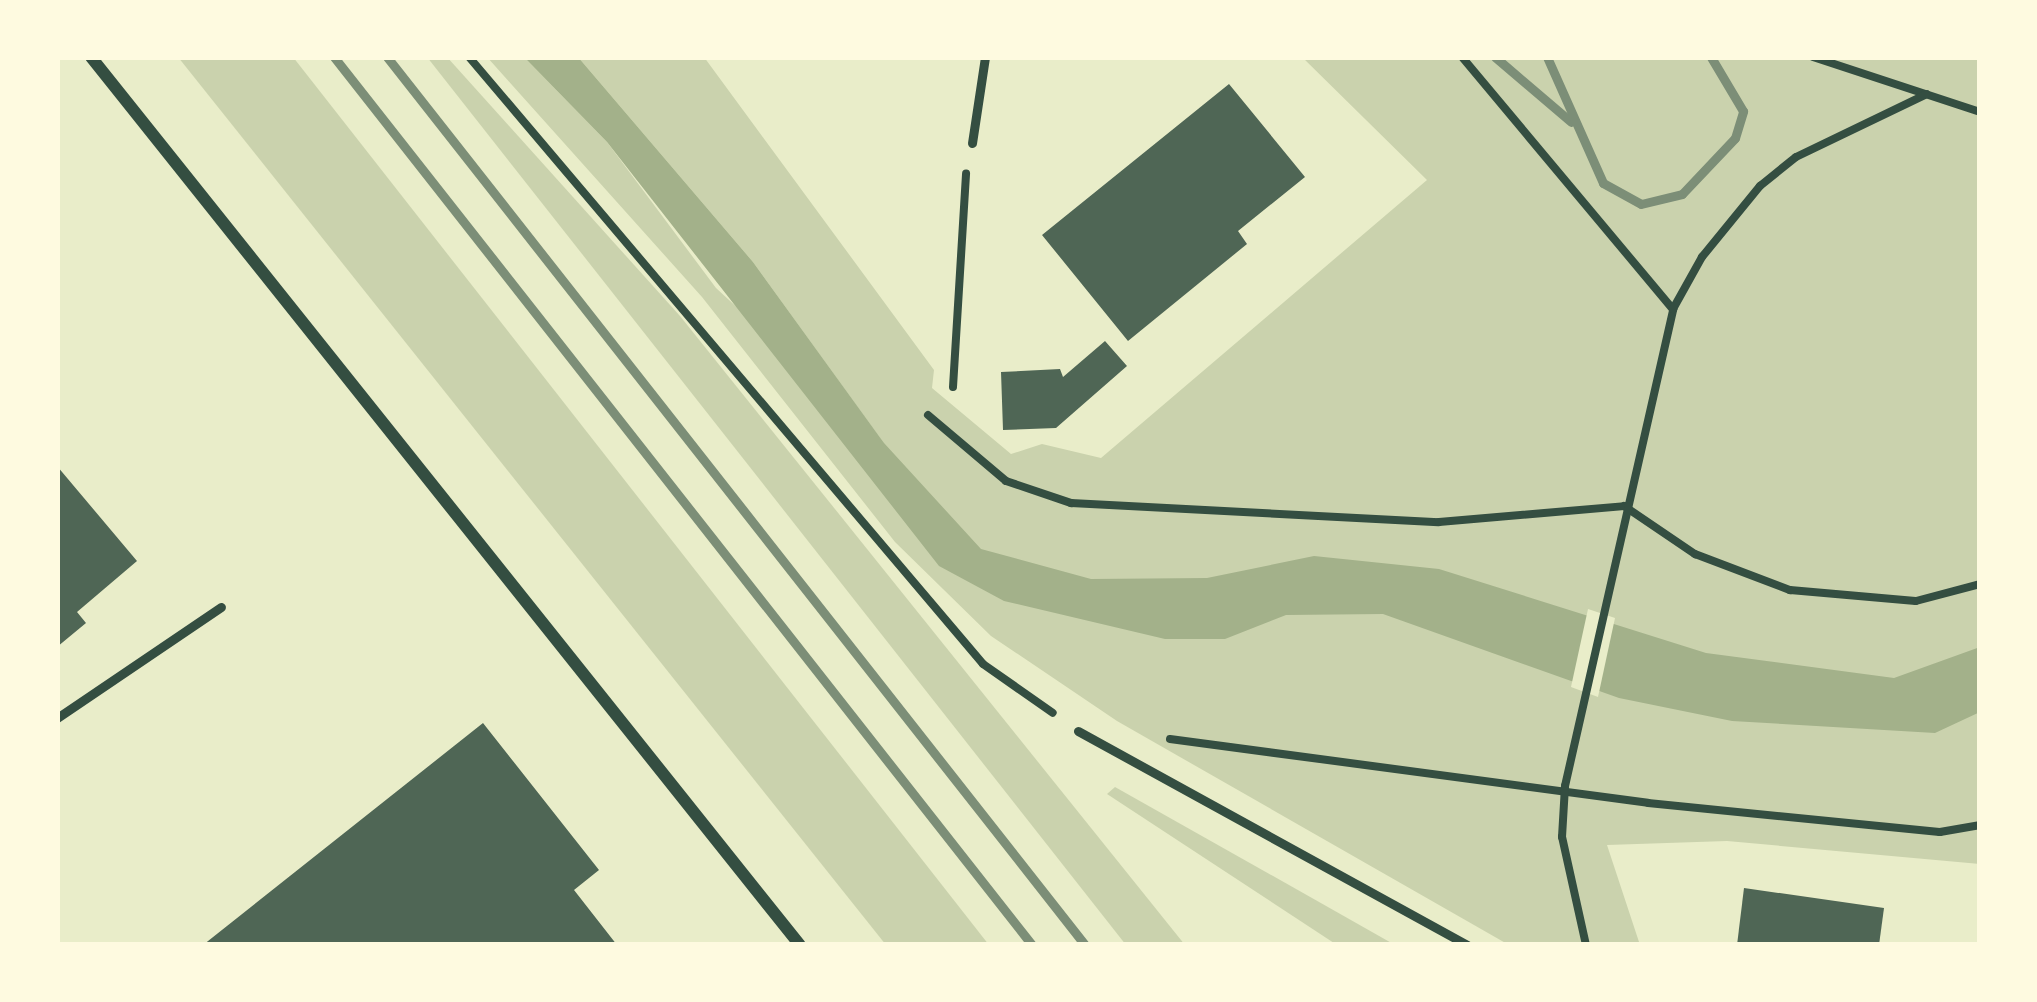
<!DOCTYPE html>
<html>
<head>
<meta charset="utf-8">
<style>
  body { margin:0 }
  #map { position:relative; width:2037px; height:1002px; overflow:hidden; background:#e9edc9; font-family:Karla,sans-serif }
  div>[style] { position:absolute }
  .green>* { inset:0; background:#cad2ad }
  .water>* { inset:0; background:#a3b18a }
  .pier>* { inset:0; background:#e9edc9 }
  .building>* { inset:0; background:#4f6655 }
  .path>* { height:8px; margin:-4px; padding:0 4px; transform-origin:4px; border-radius:4px; background:#344e41 }
  .service>* { height:9px; margin:-4.5px; padding:0 4.5px; transform-origin:4.5px; border-radius:4.5px; background:#344e41 }
  .minor>* { height:12px; margin:-6px; padding:0 6px; transform-origin:6px; border-radius:6px; background:#344e41 }
  .rail>* { height:9px; margin:-4.5px; padding:0 4.5px; transform-origin:4.5px; border-radius:4.5px; background:#7c8e77 }
  span { translate:-50% -50%; white-space:nowrap; text-align:center; line-height:1.15; -webkit-text-stroke:12px #fefae0; paint-order:stroke }
  .frame { position:absolute; inset:0; border:60px solid #fefae0; pointer-events:none }
</style>
</head>
<body>
<div id="map">
  <div class="green">
    <i style="clip-path:polygon(178px 57px,293px 57px,989px 945px,886px 945px)"></i>
    <i style="clip-path:polygon(427px 57px,447px 57px,680px 316px,1185px 945px,1126px 945px)"></i>
    <i style="clip-path:polygon(487px 57px,524px 57px,607px 142px,716px 288px,883px 442px,753px 262px,578px 57px,704px 57px,934px 370px,932px 388px,1011px 454px,1042px 444px,1101px 458px,1427px 180px,1302px 57px,1980px 57px,1980px 864px,1727px 841px,1607px 845px,1640px 945px,1509px 945px,1117px 721px,991px 636px,895px 542px,702px 297px)"></i>
    <i style="clip-path:polygon(1115px 787px,1312px 898px,1395px 945px,1337px 945px,1107px 794px)"></i>
  </div>
  <div class="water">
    <i style="clip-path:polygon(524px 57px,578px 57px,753px 262px,884px 443px,981px 549px,1091px 579px,1207px 578px,1314px 556px,1439px 569px,1706px 653px,1894px 678px,1980px 647px,1980px 712px,1935px 733px,1732px 721px,1619px 698px,1383px 614px,1286px 615px,1225px 639px,1165px 639px,1004px 601px,939px 566px,607px 142px)"></i>
  </div>
  <div class="pier">
    <i style="clip-path:polygon(1588px 609px,1615px 618px,1598px 697px,1571px 687px)"></i>
  </div>
  <div class="building">
    <i style="clip-path:polygon(1229px 84px,1305px 177px,1238px 231px,1247px 244px,1128px 341px,1042px 235px)"></i>
    <i style="clip-path:polygon(1105px 341px,1127px 366px,1056px 428px,1003px 430px,1001px 372px,1060px 369px,1063px 377px)"></i>
    <i style="clip-path:polygon(57px 466px,137px 561px,77px 612px,86px 623px,57px 647px)"></i>
    <i style="clip-path:polygon(483px 723px,599px 870px,574px 890px,617px 945px,203px 945px)"></i>
    <i style="clip-path:polygon(1744px 888px,1884px 908px,1879px 945px,1737px 945px)"></i>
  </div>
  <div class="path">
    <i style="left:469px;top:57px;width:795px;rotate:49.74deg"></i>
    <i style="left:983px;top:664px;width:85px;rotate:35deg"></i>
    <i style="left:1462px;top:57px;width:329px;rotate:50.1deg"></i>
    <i style="left:1813px;top:57px;width:176px;rotate:18.2deg"></i>
    <i style="left:953px;top:387px;width:214px;rotate:-86.5deg"></i>
    <i style="left:928px;top:415px;width:102px;rotate:40.2deg"></i>
    <i style="left:1006px;top:481px;width:69px;rotate:18.7deg"></i>
    <i style="left:1071px;top:503px;width:368px;rotate:3deg"></i>
    <i style="left:1439px;top:522px;width:186px;rotate:-4.9deg"></i>
    <i style="left:1624px;top:506px;width:86px;rotate:34.1deg"></i>
    <i style="left:1695px;top:554px;width:102px;rotate:20.8deg"></i>
    <i style="left:1790px;top:590px;width:126px;rotate:5deg"></i>
    <i style="left:1916px;top:601px;width:66px;rotate:-14.9deg"></i>
    <i style="left:1170px;top:739px;width:482px;rotate:7.6deg"></i>
    <i style="left:1648px;top:803px;width:293px;rotate:5.7deg"></i>
    <i style="left:1940px;top:832px;width:41px;rotate:-9.9deg"></i>
    <i style="left:1586px;top:945px;width:111px;rotate:-102.5deg"></i>
    <i style="left:1562px;top:837px;width:51px;rotate:-86.6deg"></i>
    <i style="left:1565px;top:786px;width:489px;rotate:-77.2deg"></i>
    <i style="left:1673px;top:309px;width:60px;rotate:-60.9deg"></i>
    <i style="left:1702px;top:257px;width:92px;rotate:-50.8deg"></i>
    <i style="left:1760px;top:186px;width:46px;rotate:-38.9deg"></i>
    <i style="left:1796px;top:157px;width:145px;rotate:-25.7deg"></i>
  </div>
  <div class="service">
    <i style="left:972px;top:143px;width:87px;rotate:-81.4deg"></i>
    <i style="left:57px;top:718px;width:198px;rotate:-34.1deg"></i>
    <i style="left:1078px;top:731px;width:444px;rotate:28.8deg"></i>
  </div>
  <div class="minor">
    <i style="left:91px;top:57px;width:1136px;rotate:51.4deg"></i>
  </div>
  <div class="rail">
    <i style="left:334px;top:57px;width:1129px;rotate:51.83deg"></i>
    <i style="left:387px;top:57px;width:1129px;rotate:51.83deg"></i>
    <i style="left:1495px;top:57px;width:100px;rotate:40.5deg"></i>
    <i style="left:1547px;top:57px;width:138px;rotate:66deg"></i>
    <i style="left:1603px;top:183px;width:43px;rotate:28.9deg"></i>
    <i style="left:1641px;top:204px;width:42px;rotate:-13.7deg"></i>
    <i style="left:1682px;top:194px;width:77px;rotate:-46.6deg"></i>
    <i style="left:1735px;top:138px;width:28px;rotate:-73deg"></i>
    <i style="left:1743px;top:111px;width:63px;rotate:-120.7deg"></i>
  </div>
  <div class="frame"></div>
</div>
</body>
</html>
